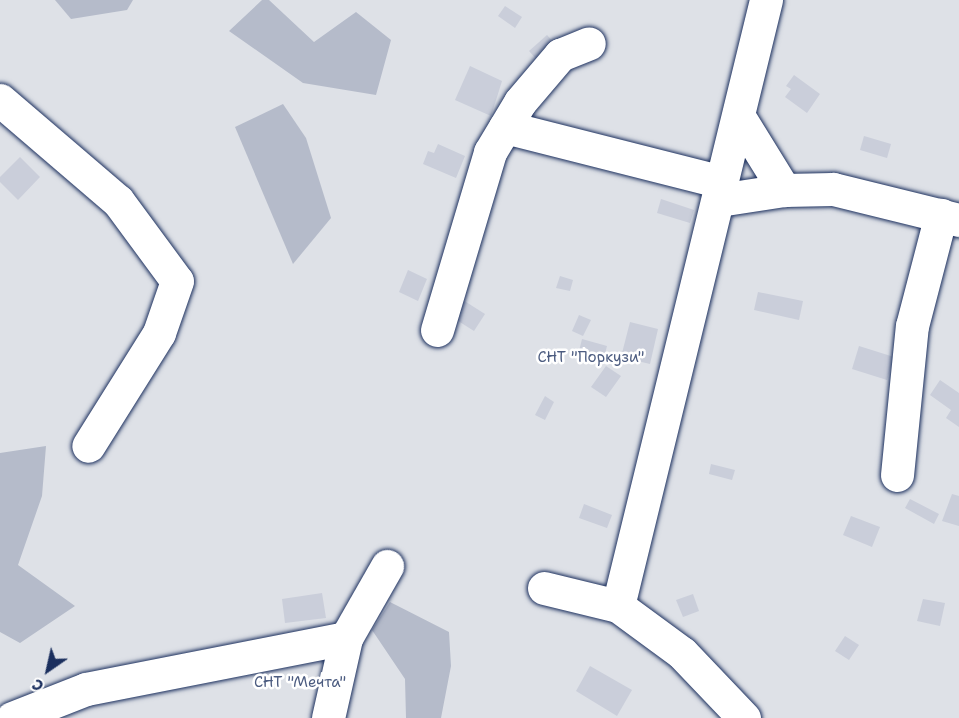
<!DOCTYPE html>
<html>
<head>
<meta charset="utf-8">
<style>
  body { margin:0 }
  #map { position:relative; width:959px; height:718px; overflow:hidden; background:#fff; font-family:"Shantell Sans",sans-serif }
  div>[style] { position:absolute }
  .green>* { inset:0; background:#dee1e7 }
  .water>* { inset:0; background:#b5bbca }
  .building>* { inset:0; background:#caceda }
  .roads { filter:drop-shadow(0 0 2px #1b2f5e) drop-shadow(0 0 2px #1b2f5e) }
  .minor>* { height:33px; margin:-16.5px; padding:0 16.5px; transform-origin:16.5px; border-radius:16.5px; background:#fff }
  span { translate:-50% -50%; white-space:nowrap; text-align:center; line-height:1.15; -webkit-text-stroke:5px #fff; paint-order:stroke }
  .park-label { font-size:15px; color:#4c5c80 }
  .north { position:absolute; left:18px; top:640px; width:60px; height:60px; -webkit-text-stroke:4px #fff; paint-order:stroke; rotate:214deg; font-size:16px; font-weight:700; line-height:24px; text-align:center; color:#1b2f5e }
  .north::after { content:''; display:block; margin:auto; width:21px; height:27px; background:#1b2f5e; clip-path:polygon(50% 0,100% 100%,50% 72%,0 100%) }
</style>
</head>
<body>
<div id="map">
  <div class="green">
    <i style="clip-path:polygon(0 0,959px 0,959px 718px,0 718px)"></i>
  </div>
  <div class="water">
    <i style="clip-path:polygon(55px 0,133px 0,127px 10px,71px 19px)"></i>
    <i style="clip-path:polygon(262px 0,269px 0,314px 42px,356px 12px,391px 40px,376px 95px,303px 83px,229px 31px)"></i>
    <i style="clip-path:polygon(283px 104px,306px 138px,331px 218px,293px 264px,235px 127px)"></i>
    <i style="clip-path:polygon(46px 446px,42px 496px,18px 565px,75px 606px,20px 643px,0 632px,0 453px)"></i>
    <i style="clip-path:polygon(390px 602px,449px 632px,451px 666px,441px 718px,406px 718px,405px 679px,372px 630px)"></i>
  </div>
  <div class="building">
    <i style="clip-path:polygon(505px 6px,522px 17px,515px 28px,498px 16px)"></i>
    <i style="clip-path:polygon(547px 35px,558px 47px,540px 63px,529px 51px)"></i>
    <i style="clip-path:polygon(470px 66px,502px 81px,491px 116px,455px 100px)"></i>
    <i style="clip-path:polygon(794px 75px,820px 94px,807px 113px,785px 97px,791px 89px,786px 86px)"></i>
    <i style="clip-path:polygon(864px 136px,891px 144px,887px 158px,860px 150px)"></i>
    <i style="clip-path:polygon(438px 144px,465px 156px,456px 178px,423px 164px,428px 151px,434px 153px)"></i>
    <i style="clip-path:polygon(20px 157px,40px 177px,18px 200px,0 182px,0 177px)"></i>
    <i style="clip-path:polygon(661px 199px,694px 210px,690px 223px,657px 213px)"></i>
    <i style="clip-path:polygon(408px 270px,427px 279px,418px 301px,399px 292px)"></i>
    <i style="clip-path:polygon(560px 276px,573px 280px,570px 291px,556px 288px)"></i>
    <i style="clip-path:polygon(758px 292px,803px 301px,799px 320px,754px 310px)"></i>
    <i style="clip-path:polygon(455px 295px,485px 314px,474px 331px,444px 312px)"></i>
    <i style="clip-path:polygon(579px 315px,591px 320px,583px 336px,572px 331px)"></i>
    <i style="clip-path:polygon(630px 322px,658px 329px,650px 364px,621px 357px)"></i>
    <i style="clip-path:polygon(582px 339px,607px 346px,604px 358px,579px 351px)"></i>
    <i style="clip-path:polygon(859px 346px,894px 357px,887px 380px,852px 369px)"></i>
    <i style="clip-path:polygon(606px 366px,621px 376px,606px 397px,591px 387px)"></i>
    <i style="clip-path:polygon(940px 380px,959px 393px,959px 427px,946px 418px,951px 410px,930px 395px)"></i>
    <i style="clip-path:polygon(545px 396px,554px 402px,545px 420px,535px 415px)"></i>
    <i style="clip-path:polygon(711px 464px,735px 470px,732px 480px,709px 474px)"></i>
    <i style="clip-path:polygon(952px 494px,959px 496px,959px 526px,942px 521px)"></i>
    <i style="clip-path:polygon(910px 499px,939px 514px,934px 524px,905px 508px)"></i>
    <i style="clip-path:polygon(584px 504px,612px 515px,607px 528px,579px 518px)"></i>
    <i style="clip-path:polygon(851px 516px,880px 527px,872px 547px,843px 535px)"></i>
    <i style="clip-path:polygon(322px 593px,326px 618px,285px 623px,282px 599px)"></i>
    <i style="clip-path:polygon(693px 594px,699px 611px,683px 617px,676px 600px)"></i>
    <i style="clip-path:polygon(923px 599px,945px 603px,940px 626px,917px 621px)"></i>
    <i style="clip-path:polygon(845px 636px,859px 645px,849px 660px,835px 651px)"></i>
    <i style="clip-path:polygon(590px 666px,632px 690px,617px 716px,576px 691px)"></i>
  </div>
  <div class="roads">
    <div class="minor">
      <i style="left:0;top:100px;width:155px;rotate:40.6deg"></i>
      <i style="left:118px;top:201px;width:99px;rotate:53.6deg"></i>
      <i style="left:177px;top:281px;width:55px;rotate:109.1deg"></i>
      <i style="left:159px;top:333px;width:133px;rotate:122.1deg"></i>
      <i style="left:739px;top:117px;width:86px;rotate:58.3deg"></i>
      <i style="left:505px;top:127px;width:224px;rotate:14.2deg"></i>
      <i style="left:719px;top:200px;width:66px;rotate:-8.7deg"></i>
      <i style="left:784px;top:190px;width:49px;rotate:-1.2deg"></i>
      <i style="left:833px;top:189px;width:130px;rotate:13.8deg"></i>
      <i style="left:437px;top:330px;width:186px;rotate:-73.4deg"></i>
      <i style="left:490px;top:152px;width:58px;rotate:-59deg"></i>
      <i style="left:520px;top:102px;width:62px;rotate:-49.6deg"></i>
      <i style="left:560px;top:55px;width:31px;rotate:-22deg"></i>
      <i style="left:897px;top:475px;width:150px;rotate:-84.3deg"></i>
      <i style="left:912px;top:326px;width:115px;rotate:-75.4deg"></i>
      <i style="left:544px;top:588px;width:76px;rotate:13.7deg"></i>
      <i style="left:618px;top:606px;width:79px;rotate:36.3deg"></i>
      <i style="left:682px;top:653px;width:90px;rotate:46.4deg"></i>
      <i style="left:618px;top:606px;width:624px;rotate:-76.28deg"></i>
      <i style="left:12px;top:718px;width:79px;rotate:-21.4deg"></i>
      <i style="left:86px;top:689px;width:265px;rotate:-11.1deg"></i>
      <i style="left:328px;top:718px;width:82px;rotate:-77.3deg"></i>
      <i style="left:346px;top:638px;width:83px;rotate:-60.3deg"></i>
    </div>
  </div>
  <div class="park-label">
    <span style="left:591px;top:358px">СНТ "Поркузи"</span>
    <span style="left:300px;top:683px">СНТ "Мечта"</span>
  </div>
  <div class="north">С</div>
</div>
</body>
</html>
